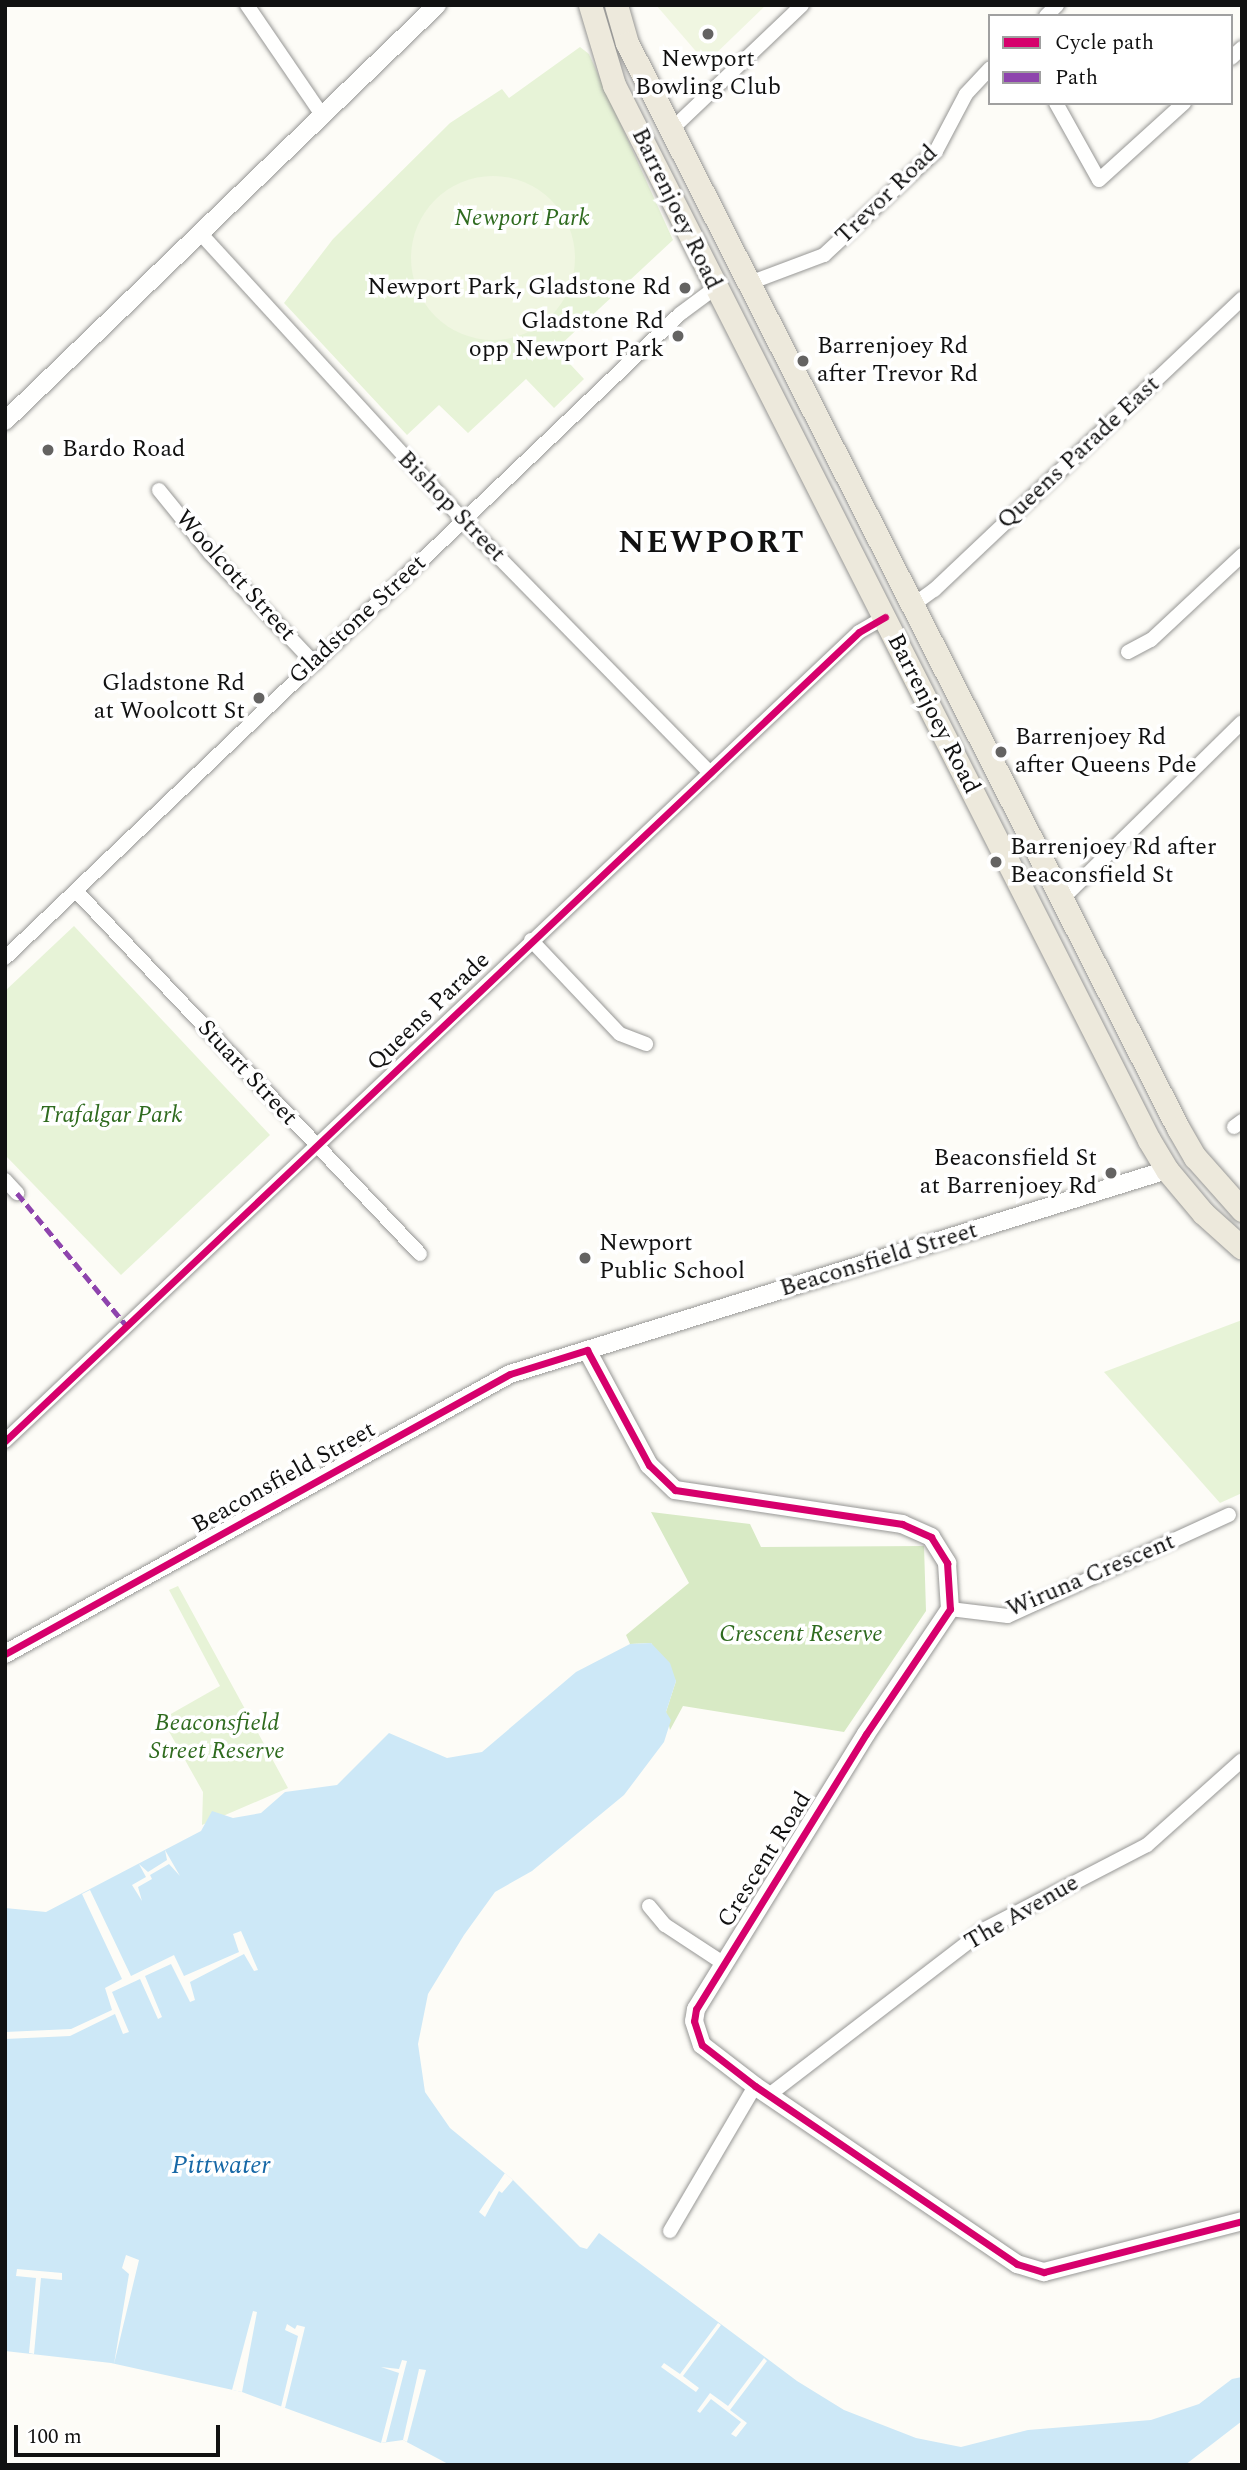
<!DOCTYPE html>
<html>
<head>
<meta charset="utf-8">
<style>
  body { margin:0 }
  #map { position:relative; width:1247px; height:2470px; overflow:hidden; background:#fdfcf7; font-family:Spectral,serif }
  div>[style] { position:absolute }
  .green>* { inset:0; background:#e7f3d7 }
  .forest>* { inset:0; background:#d8eac5 }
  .pitch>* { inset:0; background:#f0f6e1 }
  .round { border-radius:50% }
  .water>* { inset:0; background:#cde8f7 }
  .pier>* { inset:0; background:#fdfcf7 }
  .roads { filter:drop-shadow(0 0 2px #979795) drop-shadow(0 0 2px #979795) }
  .minor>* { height:14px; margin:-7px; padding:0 7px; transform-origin:7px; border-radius:7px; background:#fffffe }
  .tertiary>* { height:18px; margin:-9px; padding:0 9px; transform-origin:9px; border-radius:9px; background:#fffffe }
  .primary>* { height:23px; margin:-11.5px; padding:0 11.5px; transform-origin:11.5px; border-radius:11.5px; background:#ede9dc }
  .quiet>* { height:5px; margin-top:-2.5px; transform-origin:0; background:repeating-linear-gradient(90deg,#8e44ad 0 10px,transparent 0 15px) }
  .cycleway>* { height:7px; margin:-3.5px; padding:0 3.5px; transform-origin:3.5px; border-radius:3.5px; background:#d6006c }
  .dots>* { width:19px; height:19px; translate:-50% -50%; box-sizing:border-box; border:4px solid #fff; border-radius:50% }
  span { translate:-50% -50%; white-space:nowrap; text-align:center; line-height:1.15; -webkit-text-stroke:7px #fff; paint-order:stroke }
  .poi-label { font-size:24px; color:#111 }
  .right { translate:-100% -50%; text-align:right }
  .left { translate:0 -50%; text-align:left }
  .street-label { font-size:24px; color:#111 }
  .park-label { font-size:24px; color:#2f6b1f; font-style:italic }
  .water-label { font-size:26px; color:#1768a6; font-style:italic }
  .district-label { font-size:32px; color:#111; font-weight:700; letter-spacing:2px }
  .frame { position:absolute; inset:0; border:7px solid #111; pointer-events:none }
  .legend { position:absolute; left:988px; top:14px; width:245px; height:91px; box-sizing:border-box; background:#fff; border:2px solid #a0a0a0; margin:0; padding:9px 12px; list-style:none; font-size:21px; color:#111 }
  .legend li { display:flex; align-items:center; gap:14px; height:35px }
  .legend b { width:35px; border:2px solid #a0a0a0 }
  .scale { position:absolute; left:14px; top:2425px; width:206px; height:32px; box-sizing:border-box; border:4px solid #111; border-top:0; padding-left:9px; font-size:21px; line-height:24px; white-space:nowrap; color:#111; -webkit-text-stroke:5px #fff; paint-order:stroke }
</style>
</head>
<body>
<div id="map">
  <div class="green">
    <i style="clip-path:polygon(580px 47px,589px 54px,673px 240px,556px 349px,584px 379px,554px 408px,526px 379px,468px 433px,439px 405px,407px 435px,284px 303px,333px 239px,450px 123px,502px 89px,509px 98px)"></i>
    <i style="clip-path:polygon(74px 926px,270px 1135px,121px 1275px,5px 1155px,5px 991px)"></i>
    <i style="clip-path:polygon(1242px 1320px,1242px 1493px,1220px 1503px,1104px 1372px)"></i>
    <i style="clip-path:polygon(178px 1586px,288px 1788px,202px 1825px,203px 1792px,162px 1719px,220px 1686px,169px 1590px)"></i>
  </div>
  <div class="forest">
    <i style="clip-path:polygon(651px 1512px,750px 1524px,761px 1547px,924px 1546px,926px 1611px,844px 1732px,683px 1706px,670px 1730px,666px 1712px,676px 1681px,651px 1643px,630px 1644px,626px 1635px,689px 1583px)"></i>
  </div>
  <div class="pitch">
    <i style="clip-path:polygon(656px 5px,766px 5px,706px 63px)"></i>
    <i class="round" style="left:411px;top:176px;width:164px;height:164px"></i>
  </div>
  <div class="water">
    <i style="clip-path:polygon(651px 1643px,670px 1663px,676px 1681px,666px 1712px,671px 1720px,664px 1742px,624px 1795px,532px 1871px,495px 1892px,464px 1935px,428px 1994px,418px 2044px,425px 2092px,450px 2128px,513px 2180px,580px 2247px,587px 2249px,599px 2233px,797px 2381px,844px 2410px,916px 2438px,961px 2447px,1028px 2430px,1151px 2420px,1199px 2404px,1232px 2379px,1242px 2377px,1242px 2421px,1185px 2465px,450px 2465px,403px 2440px,381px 2443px,242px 2392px,111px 2363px,5px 2351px,5px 1908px,46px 1912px,201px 1831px,212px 1811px,233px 1818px,261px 1813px,285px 1792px,337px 1785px,389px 1733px,447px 1758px,482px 1752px,576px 1672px,630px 1644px)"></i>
  </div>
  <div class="pier">
    <i style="clip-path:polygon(165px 1850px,180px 1876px,169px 1864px,150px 1875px,152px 1879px,138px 1887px,142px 1901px,132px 1885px,146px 1877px,139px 1864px,148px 1872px,167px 1860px)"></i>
    <i style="clip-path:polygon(90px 1890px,131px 1976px,174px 1955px,184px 1976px,239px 1952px,233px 1934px,241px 1931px,258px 1970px,254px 1971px,244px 1954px,190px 1982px,195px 2000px,190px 2002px,171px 1964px,145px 1976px,162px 2017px,158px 2019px,140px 1979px,112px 1992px,129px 2032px,123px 2034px,115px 2014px,70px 2036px,5px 2039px,5px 2032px,71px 2029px,112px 2010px,105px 1988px,122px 1979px,82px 1894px)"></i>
    <i style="clip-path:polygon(505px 2173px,513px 2180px,502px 2193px,499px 2191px,485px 2217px,479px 2212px)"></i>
    <i style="clip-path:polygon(126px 2255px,139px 2260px,114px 2364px,129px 2274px,122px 2268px)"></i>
    <i style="clip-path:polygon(17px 2269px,62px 2273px,62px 2280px,41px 2278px,34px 2354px,29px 2353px,36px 2278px,16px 2276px)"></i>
    <i style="clip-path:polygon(253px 2311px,257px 2312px,242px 2392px,232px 2390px)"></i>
    <i style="clip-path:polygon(718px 2323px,721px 2325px,683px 2376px,699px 2388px,696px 2392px,661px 2367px,664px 2363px,680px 2374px)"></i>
    <i style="clip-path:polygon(287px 2324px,295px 2329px,297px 2325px,305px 2327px,285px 2408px,281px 2407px,298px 2336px,285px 2330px)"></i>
    <i style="clip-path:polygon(764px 2358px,767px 2361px,730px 2410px,747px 2423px,736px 2437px,731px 2434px,741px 2422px,711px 2399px,700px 2413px,697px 2411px,710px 2393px,728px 2406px)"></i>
    <i style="clip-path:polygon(402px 2360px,407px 2361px,386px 2442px,381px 2443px,399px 2373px,381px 2367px,399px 2369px)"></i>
    <i style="clip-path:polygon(419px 2369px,426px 2370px,407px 2442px,403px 2440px)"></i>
  </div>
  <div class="roads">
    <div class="minor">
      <i style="left:247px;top:5px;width:133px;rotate:55.7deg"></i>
      <i style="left:1046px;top:16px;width:16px;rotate:-45deg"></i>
      <i style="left:1231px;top:58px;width:15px;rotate:-42deg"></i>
      <i style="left:1056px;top:103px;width:88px;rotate:60.8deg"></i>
      <i style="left:1099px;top:180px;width:115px;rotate:-42.2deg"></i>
      <i style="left:673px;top:128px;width:178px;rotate:-43.6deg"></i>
      <i style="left:200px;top:233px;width:411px;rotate:47.5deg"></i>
      <i style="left:478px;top:536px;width:332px;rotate:45.6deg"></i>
      <i style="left:752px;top:282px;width:77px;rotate:-20.6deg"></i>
      <i style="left:824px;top:255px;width:153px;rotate:-42.9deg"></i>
      <i style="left:936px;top:151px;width:64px;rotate:-62.2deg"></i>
      <i style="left:966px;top:94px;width:35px;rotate:-47deg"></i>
      <i style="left:159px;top:490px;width:81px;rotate:51deg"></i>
      <i style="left:210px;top:553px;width:150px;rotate:46.6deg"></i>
      <i style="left:913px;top:605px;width:26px;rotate:-36deg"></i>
      <i style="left:934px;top:590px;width:424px;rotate:-43.4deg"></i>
      <i style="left:1128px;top:652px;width:26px;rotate:-28deg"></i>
      <i style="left:1151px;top:640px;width:125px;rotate:-43deg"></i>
      <i style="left:76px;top:891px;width:500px;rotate:46.54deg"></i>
      <i style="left:1062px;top:899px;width:252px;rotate:-44.5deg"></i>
      <i style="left:531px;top:940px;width:129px;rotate:46.6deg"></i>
      <i style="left:620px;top:1034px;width:28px;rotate:21deg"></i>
      <i style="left:5px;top:958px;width:933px;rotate:-43.65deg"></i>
      <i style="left:680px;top:314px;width:44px;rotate:-36.6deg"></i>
      <i style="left:1234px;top:1127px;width:10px;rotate:-37deg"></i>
      <i style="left:5px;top:1180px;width:18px;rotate:47deg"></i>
      <i style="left:5px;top:1441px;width:1176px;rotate:-43.45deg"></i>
      <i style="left:859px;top:632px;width:30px;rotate:-30deg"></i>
      <i style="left:950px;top:1609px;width:58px;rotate:6.9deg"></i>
      <i style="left:1008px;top:1616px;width:243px;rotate:-24.6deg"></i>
      <i style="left:649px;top:1906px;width:25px;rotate:50deg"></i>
      <i style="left:665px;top:1925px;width:69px;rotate:33.2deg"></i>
      <i style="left:769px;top:2095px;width:272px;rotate:-37.5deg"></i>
      <i style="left:985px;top:1929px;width:182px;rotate:-27.4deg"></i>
      <i style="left:1147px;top:1845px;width:127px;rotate:-41.8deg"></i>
      <i style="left:670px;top:2231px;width:168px;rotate:-59.6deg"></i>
    </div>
    <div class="tertiary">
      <i style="left:5px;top:421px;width:600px;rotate:-43.92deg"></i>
      <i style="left:587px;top:1350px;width:131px;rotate:61.7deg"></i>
      <i style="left:649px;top:1465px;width:36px;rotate:44deg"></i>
      <i style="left:675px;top:1490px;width:230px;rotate:8.5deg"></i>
      <i style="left:902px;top:1524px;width:32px;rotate:24deg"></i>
      <i style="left:931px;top:1537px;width:31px;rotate:58deg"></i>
      <i style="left:947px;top:1563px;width:46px;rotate:86.3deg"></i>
      <i style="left:950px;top:1609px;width:151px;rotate:123.9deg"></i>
      <i style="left:866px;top:1734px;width:323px;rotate:121.7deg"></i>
      <i style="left:696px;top:2009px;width:12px;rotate:99deg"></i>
      <i style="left:694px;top:2021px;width:25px;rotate:72deg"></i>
      <i style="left:702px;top:2045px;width:67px;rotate:37.7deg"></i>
      <i style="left:755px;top:2086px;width:317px;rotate:34.2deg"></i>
      <i style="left:1017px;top:2264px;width:28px;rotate:17deg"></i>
      <i style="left:1044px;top:2272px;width:204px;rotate:-14.4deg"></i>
      <i style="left:5px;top:1654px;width:577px;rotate:-29.01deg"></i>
      <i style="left:510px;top:1374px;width:688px;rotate:-17.25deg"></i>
    </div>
    <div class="primary">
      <i style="left:590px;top:5px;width:84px;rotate:73.3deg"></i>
      <i style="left:614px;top:85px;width:1183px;rotate:63.11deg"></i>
      <i style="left:1149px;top:1140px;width:35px;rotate:59deg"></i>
      <i style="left:1167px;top:1170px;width:56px;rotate:50.1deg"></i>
      <i style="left:1203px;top:1213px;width:52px;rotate:41.9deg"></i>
      <i style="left:616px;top:5px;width:40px;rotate:74deg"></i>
      <i style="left:627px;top:43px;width:1217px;rotate:63.08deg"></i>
      <i style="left:1178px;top:1128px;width:34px;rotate:60deg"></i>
      <i style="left:1195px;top:1157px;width:71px;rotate:48.4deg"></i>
    </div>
  </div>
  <div class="quiet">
    <i style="left:17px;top:1193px;width:171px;rotate:50.5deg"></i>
  </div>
  <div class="cycleway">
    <i style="left:5px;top:1441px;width:1176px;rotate:-43.45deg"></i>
    <i style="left:859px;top:632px;width:30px;rotate:-30deg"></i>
    <i style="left:5px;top:1654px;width:577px;rotate:-29.01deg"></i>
    <i style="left:510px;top:1374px;width:81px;rotate:-17.3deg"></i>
    <i style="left:587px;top:1350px;width:131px;rotate:61.7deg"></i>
    <i style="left:649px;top:1465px;width:36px;rotate:44deg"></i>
    <i style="left:675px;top:1490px;width:230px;rotate:8.5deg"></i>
    <i style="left:902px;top:1524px;width:32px;rotate:24deg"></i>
    <i style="left:931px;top:1537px;width:31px;rotate:58deg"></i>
    <i style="left:947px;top:1563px;width:46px;rotate:86.3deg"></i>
    <i style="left:950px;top:1609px;width:151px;rotate:123.9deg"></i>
    <i style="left:866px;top:1734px;width:323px;rotate:121.7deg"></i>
    <i style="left:696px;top:2009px;width:12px;rotate:99deg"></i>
    <i style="left:694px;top:2021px;width:25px;rotate:72deg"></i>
    <i style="left:702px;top:2045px;width:67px;rotate:37.7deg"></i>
    <i style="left:755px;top:2086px;width:317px;rotate:34.2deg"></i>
    <i style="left:1017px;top:2264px;width:28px;rotate:17deg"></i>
    <i style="left:1044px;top:2272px;width:204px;rotate:-14.4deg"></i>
  </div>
  <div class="dots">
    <i style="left:708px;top:34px;background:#646362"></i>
    <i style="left:685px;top:288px;background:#646362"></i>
    <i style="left:678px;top:336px;background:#646362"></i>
    <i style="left:803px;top:361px;background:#646362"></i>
    <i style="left:48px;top:450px;background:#646362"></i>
    <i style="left:259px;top:698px;background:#646362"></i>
    <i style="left:1001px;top:752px;background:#646362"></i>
    <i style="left:996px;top:862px;background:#646362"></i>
    <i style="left:1111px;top:1173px;background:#646362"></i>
    <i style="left:585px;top:1258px;background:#646362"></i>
  </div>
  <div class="poi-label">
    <span style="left:708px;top:74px">Newport<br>Bowling Club</span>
    <span class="right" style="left:671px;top:288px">Newport Park, Gladstone Rd</span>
    <span class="right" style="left:664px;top:336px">Gladstone Rd<br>opp Newport Park</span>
    <span class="left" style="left:817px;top:361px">Barrenjoey Rd<br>after Trevor Rd</span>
    <span class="left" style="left:62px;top:450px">Bardo Road</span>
    <span class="right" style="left:245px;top:698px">Gladstone Rd<br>at Woolcott St</span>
    <span class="left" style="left:1015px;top:752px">Barrenjoey Rd<br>after Queens Pde</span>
    <span class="left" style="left:1010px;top:862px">Barrenjoey Rd after<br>Beaconsfield St</span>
    <span class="right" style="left:1097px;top:1173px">Beaconsfield St<br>at Barrenjoey Rd</span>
    <span class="left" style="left:599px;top:1258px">Newport<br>Public School</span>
  </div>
  <div class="street-label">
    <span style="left:887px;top:195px;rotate:-44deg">Trevor Road</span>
    <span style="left:676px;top:209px;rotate:64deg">Barrenjoey Road</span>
    <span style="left:1079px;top:453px;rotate:-43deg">Queens Parade East</span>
    <span style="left:451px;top:507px;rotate:46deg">Bishop Street</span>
    <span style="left:235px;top:576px;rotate:48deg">Woolcott Street</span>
    <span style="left:358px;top:620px;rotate:-43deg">Gladstone Street</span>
    <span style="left:933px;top:714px;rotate:63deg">Barrenjoey Road</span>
    <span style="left:429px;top:1012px;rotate:-44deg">Queens Parade</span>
    <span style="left:247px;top:1073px;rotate:47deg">Stuart Street</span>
    <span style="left:879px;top:1260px;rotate:-17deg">Beaconsfield Street</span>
    <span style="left:284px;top:1478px;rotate:-29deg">Beaconsfield Street</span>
    <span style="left:1091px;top:1576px;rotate:-23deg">Wiruna Crescent</span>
    <span style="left:765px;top:1860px;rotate:-58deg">Crescent Road</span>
    <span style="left:1022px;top:1913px;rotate:-30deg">The Avenue</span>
  </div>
  <div class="park-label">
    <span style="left:522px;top:219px">Newport Park</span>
    <span style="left:111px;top:1116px">Trafalgar Park</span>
    <span style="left:801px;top:1635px">Crescent Reserve</span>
    <span style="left:217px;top:1738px">Beaconsfield<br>Street Reserve</span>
  </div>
  <div class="water-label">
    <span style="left:221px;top:2166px">Pittwater</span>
  </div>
  <div class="district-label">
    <span style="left:712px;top:543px">NEWPORT</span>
  </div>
  <div class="frame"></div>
  <ul class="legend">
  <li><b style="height:9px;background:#d6006c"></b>Cycle path</li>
  <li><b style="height:9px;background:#8e44ad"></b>Path</li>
  </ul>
  <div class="scale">100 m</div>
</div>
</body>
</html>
